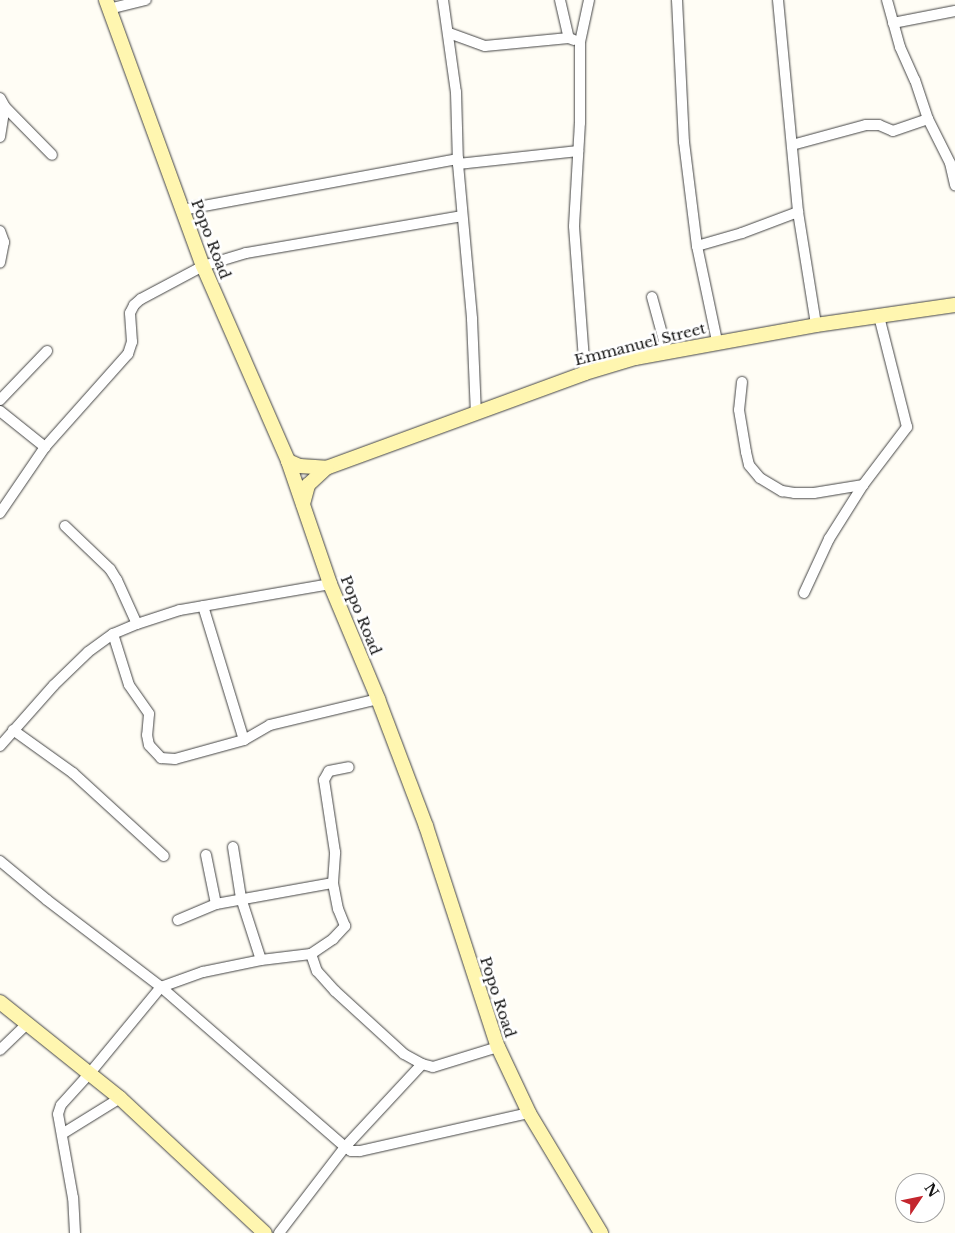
<!DOCTYPE html>
<html>
<head>
<meta charset="utf-8">
<style>
  body { margin:0 }
  #map { position:relative; width:955px; height:1233px; overflow:hidden; background:#fffdf5; font-family:"Libre Baskerville",serif }
  div>[style] { position:absolute }
  .roads { filter:drop-shadow(0 0 1px #444) drop-shadow(0 0 1px #444) }
  .street>* { height:10px; margin:-5px; padding:0 5px; transform-origin:5px; border-radius:5px; background:#fff }
  .secondary>* { height:14px; margin:-7px; padding:0 7px; transform-origin:7px; border-radius:7px; background:#fff6b0 }
  span { translate:-50% -50%; white-space:nowrap; text-align:center; line-height:1.15; -webkit-text-stroke:5px #fff; paint-order:stroke }
  .street-label { font-size:15px; color:#111 }
  .north { position:absolute; left:895px; top:1173px; width:50px; height:50px; box-sizing:border-box; background:#fff; border:1px solid #a0a0a0; border-radius:50%; rotate:56deg; font-size:14px; font-weight:700; line-height:20px; text-align:center; color:#111 }
  .north::after { content:''; display:block; margin:auto; width:18px; height:22px; background:#c4262e; clip-path:polygon(50% 0,100% 100%,50% 72%,0 100%) }
</style>
</head>
<body>
<div id="map">
  <div class="roads">
    <div class="street">
      <i style="left:443px;top:0;width:93px;rotate:82deg"></i>
      <i style="left:456px;top:92px;width:72px;rotate:88.4deg"></i>
      <i style="left:458px;top:164px;width:156px;rotate:84.8deg"></i>
      <i style="left:472px;top:319px;width:94px;rotate:87.6deg"></i>
      <i style="left:560px;top:0;width:39px;rotate:77deg"></i>
      <i style="left:569px;top:38px;width:5px;rotate:22deg"></i>
      <i style="left:677px;top:0;width:142px;rotate:87.2deg"></i>
      <i style="left:684px;top:142px;width:105px;rotate:82.9deg"></i>
      <i style="left:697px;top:246px;width:97px;rotate:78.1deg"></i>
      <i style="left:778px;top:0;width:213px;rotate:84.6deg"></i>
      <i style="left:798px;top:212px;width:114px;rotate:80.9deg"></i>
      <i style="left:887px;top:0;width:49px;rotate:74.5deg"></i>
      <i style="left:900px;top:47px;width:36px;rotate:66deg"></i>
      <i style="left:915px;top:80px;width:41px;rotate:71.6deg"></i>
      <i style="left:928px;top:119px;width:49px;rotate:63.4deg"></i>
      <i style="left:950px;top:163px;width:23px;rotate:77deg"></i>
      <i style="left:109px;top:9px;width:38px;rotate:-14deg"></i>
      <i style="left:893px;top:23px;width:63px;rotate:-11deg"></i>
      <i style="left:449px;top:33px;width:38px;rotate:20deg"></i>
      <i style="left:485px;top:46px;width:84px;rotate:-5.4deg"></i>
      <i style="left:0;top:98px;width:10px;rotate:61deg"></i>
      <i style="left:5px;top:107px;width:67px;rotate:45.6deg"></i>
      <i style="left:0;top:137px;width:30px;rotate:-81deg"></i>
      <i style="left:792px;top:145px;width:77px;rotate:-15.1deg"></i>
      <i style="left:866px;top:125px;width:13px"></i>
      <i style="left:879px;top:125px;width:15px;rotate:23deg"></i>
      <i style="left:893px;top:131px;width:37px;rotate:-19deg"></i>
      <i style="left:458px;top:164px;width:121px;rotate:-6.2deg"></i>
      <i style="left:182px;top:210px;width:281px;rotate:-10.5deg"></i>
      <i style="left:0;top:231px;width:12px;rotate:70deg"></i>
      <i style="left:4px;top:242px;width:21px;rotate:101deg"></i>
      <i style="left:697px;top:246px;width:47px;rotate:-16.1deg"></i>
      <i style="left:742px;top:233px;width:60px;rotate:-20.6deg"></i>
      <i style="left:652px;top:297px;width:57px;rotate:74.7deg"></i>
      <i style="left:585px;top:373px;width:147px;rotate:-94.3deg"></i>
      <i style="left:574px;top:226px;width:103px;rotate:-86.7deg"></i>
      <i style="left:580px;top:123px;width:81px;rotate:-90deg"></i>
      <i style="left:580px;top:42px;width:43px;rotate:-77.9deg"></i>
      <i style="left:742px;top:382px;width:28px;rotate:96deg"></i>
      <i style="left:739px;top:410px;width:43px;rotate:80.5deg"></i>
      <i style="left:746px;top:452px;width:13px;rotate:77deg"></i>
      <i style="left:749px;top:465px;width:17px;rotate:50deg"></i>
      <i style="left:760px;top:478px;width:26px;rotate:31deg"></i>
      <i style="left:782px;top:491px;width:12px;rotate:9deg"></i>
      <i style="left:794px;top:493px;width:20px"></i>
      <i style="left:814px;top:493px;width:50px;rotate:-9.3deg"></i>
      <i style="left:0;top:400px;width:68px;rotate:-46.2deg"></i>
      <i style="left:0;top:411px;width:58px;rotate:38.7deg"></i>
      <i style="left:0;top:513px;width:80px;rotate:-55.7deg"></i>
      <i style="left:45px;top:447px;width:125px;rotate:-48.3deg"></i>
      <i style="left:128px;top:354px;width:13px;rotate:-72deg"></i>
      <i style="left:132px;top:342px;width:29px;rotate:-94deg"></i>
      <i style="left:130px;top:313px;width:9px;rotate:-63deg"></i>
      <i style="left:134px;top:305px;width:9px;rotate:-41deg"></i>
      <i style="left:141px;top:299px;width:70px;rotate:-28deg"></i>
      <i style="left:203px;top:266px;width:45px;rotate:-16.8deg"></i>
      <i style="left:246px;top:253px;width:219px;rotate:-9.7deg"></i>
      <i style="left:65px;top:526px;width:62px;rotate:43.7deg"></i>
      <i style="left:110px;top:569px;width:13px;rotate:58deg"></i>
      <i style="left:117px;top:580px;width:48px;rotate:65.6deg"></i>
      <i style="left:804px;top:593px;width:60px;rotate:-65.2deg"></i>
      <i style="left:829px;top:539px;width:64px;rotate:-57.8deg"></i>
      <i style="left:863px;top:485px;width:73px;rotate:-52.8deg"></i>
      <i style="left:907px;top:427px;width:114px;rotate:-104.2deg"></i>
      <i style="left:203px;top:606px;width:140px;rotate:73deg"></i>
      <i style="left:113px;top:634px;width:53px;rotate:72.6deg"></i>
      <i style="left:129px;top:685px;width:35px;rotate:55deg"></i>
      <i style="left:149px;top:714px;width:21px;rotate:95deg"></i>
      <i style="left:147px;top:735px;width:10px;rotate:79deg"></i>
      <i style="left:149px;top:745px;width:18px;rotate:47deg"></i>
      <i style="left:161px;top:758px;width:14px;rotate:4deg"></i>
      <i style="left:175px;top:759px;width:72px;rotate:-15.4deg"></i>
      <i style="left:244px;top:740px;width:30px;rotate:-30deg"></i>
      <i style="left:270px;top:725px;width:111px;rotate:-13.5deg"></i>
      <i style="left:13px;top:730px;width:74px;rotate:35.6deg"></i>
      <i style="left:73px;top:773px;width:123px;rotate:42.4deg"></i>
      <i style="left:0;top:746px;width:81px;rotate:-48.5deg"></i>
      <i style="left:54px;top:685px;width:47px;rotate:-44.1deg"></i>
      <i style="left:88px;top:652px;width:31px;rotate:-36deg"></i>
      <i style="left:113px;top:634px;width:26px;rotate:-23deg"></i>
      <i style="left:137px;top:624px;width:45px;rotate:-18deg"></i>
      <i style="left:180px;top:610px;width:152px;rotate:-9.8deg"></i>
      <i style="left:233px;top:847px;width:52px;rotate:81.1deg"></i>
      <i style="left:241px;top:898px;width:65px;rotate:72.1deg"></i>
      <i style="left:206px;top:855px;width:50px;rotate:78.5deg"></i>
      <i style="left:0;top:861px;width:61px;rotate:39.7deg"></i>
      <i style="left:47px;top:900px;width:143px;rotate:37.3deg"></i>
      <i style="left:161px;top:987px;width:244px;rotate:41deg"></i>
      <i style="left:345px;top:1147px;width:113px;rotate:-47.1deg"></i>
      <i style="left:178px;top:920px;width:41px;rotate:-22.8deg"></i>
      <i style="left:216px;top:904px;width:119px;rotate:-10.2deg"></i>
      <i style="left:311px;top:954px;width:18px;rotate:71deg"></i>
      <i style="left:317px;top:971px;width:27px;rotate:48deg"></i>
      <i style="left:335px;top:991px;width:93px;rotate:42.4deg"></i>
      <i style="left:404px;top:1054px;width:21px;rotate:29deg"></i>
      <i style="left:422px;top:1064px;width:11px;rotate:15deg"></i>
      <i style="left:433px;top:1067px;width:68px;rotate:-17.1deg"></i>
      <i style="left:0;top:1050px;width:37px;rotate:-44deg"></i>
      <i style="left:62px;top:1134px;width:68px;rotate:-31.8deg"></i>
      <i style="left:75px;top:1233px;width:35px;rotate:-93deg"></i>
      <i style="left:73px;top:1198px;width:85px;rotate:-100.1deg"></i>
      <i style="left:58px;top:1114px;width:9px;rotate:-72deg"></i>
      <i style="left:61px;top:1105px;width:43px;rotate:-47.8deg"></i>
      <i style="left:90px;top:1073px;width:112px;rotate:-50.5deg"></i>
      <i style="left:161px;top:987px;width:45px;rotate:-19.7deg"></i>
      <i style="left:203px;top:972px;width:59px;rotate:-11.7deg"></i>
      <i style="left:261px;top:960px;width:50px;rotate:-6.8deg"></i>
      <i style="left:311px;top:954px;width:27px;rotate:-34deg"></i>
      <i style="left:333px;top:939px;width:18px;rotate:-47deg"></i>
      <i style="left:345px;top:926px;width:18px;rotate:-112deg"></i>
      <i style="left:338px;top:909px;width:26px;rotate:-101deg"></i>
      <i style="left:333px;top:883px;width:31px;rotate:-86deg"></i>
      <i style="left:335px;top:852px;width:73px;rotate:-98.7deg"></i>
      <i style="left:324px;top:780px;width:10px;rotate:-61deg"></i>
      <i style="left:329px;top:771px;width:20px;rotate:-11deg"></i>
      <i style="left:279px;top:1233px;width:108px;rotate:-52.5deg"></i>
      <i style="left:345px;top:1147px;width:7px;rotate:34deg"></i>
      <i style="left:351px;top:1151px;width:9px"></i>
      <i style="left:360px;top:1151px;width:173px;rotate:-12.7deg"></i>
    </div>
    <div class="secondary">
      <i style="left:106px;top:0;width:283px;rotate:70deg"></i>
      <i style="left:203px;top:266px;width:213px;rotate:66.4deg"></i>
      <i style="left:288px;top:461px;width:130px;rotate:71.1deg"></i>
      <i style="left:330px;top:584px;width:125px;rotate:67.3deg"></i>
      <i style="left:378px;top:699px;width:136px;rotate:69.3deg"></i>
      <i style="left:426px;top:826px;width:232px;rotate:72deg"></i>
      <i style="left:498px;top:1047px;width:73px;rotate:64.8deg"></i>
      <i style="left:529px;top:1113px;width:140px;rotate:59deg"></i>
      <i style="left:288px;top:461px;width:13px;rotate:23deg"></i>
      <i style="left:300px;top:466px;width:26px;rotate:4deg"></i>
      <i style="left:326px;top:468px;width:276px;rotate:-20.1deg"></i>
      <i style="left:585px;top:373px;width:52px;rotate:-16.7deg"></i>
      <i style="left:635px;top:358px;width:184px;rotate:-10.3deg"></i>
      <i style="left:816px;top:325px;width:140px;rotate:-8.2deg"></i>
      <i style="left:303px;top:504px;width:20px;rotate:-75deg"></i>
      <i style="left:308px;top:485px;width:25px;rotate:-43deg"></i>
      <i style="left:0;top:1002px;width:154px;rotate:38.7deg"></i>
      <i style="left:120px;top:1098px;width:198px;rotate:43deg"></i>
    </div>
  </div>
  <div class="street-label">
    <span style="left:211px;top:239px;rotate:69deg">Popo Road</span>
    <span style="left:640px;top:344px;rotate:-14deg">Emmanuel Street</span>
    <span style="left:361px;top:615px;rotate:68deg">Popo Road</span>
    <span style="left:498px;top:997px;rotate:72deg">Popo Road</span>
  </div>
  <div class="north">N</div>
</div>
</body>
</html>
